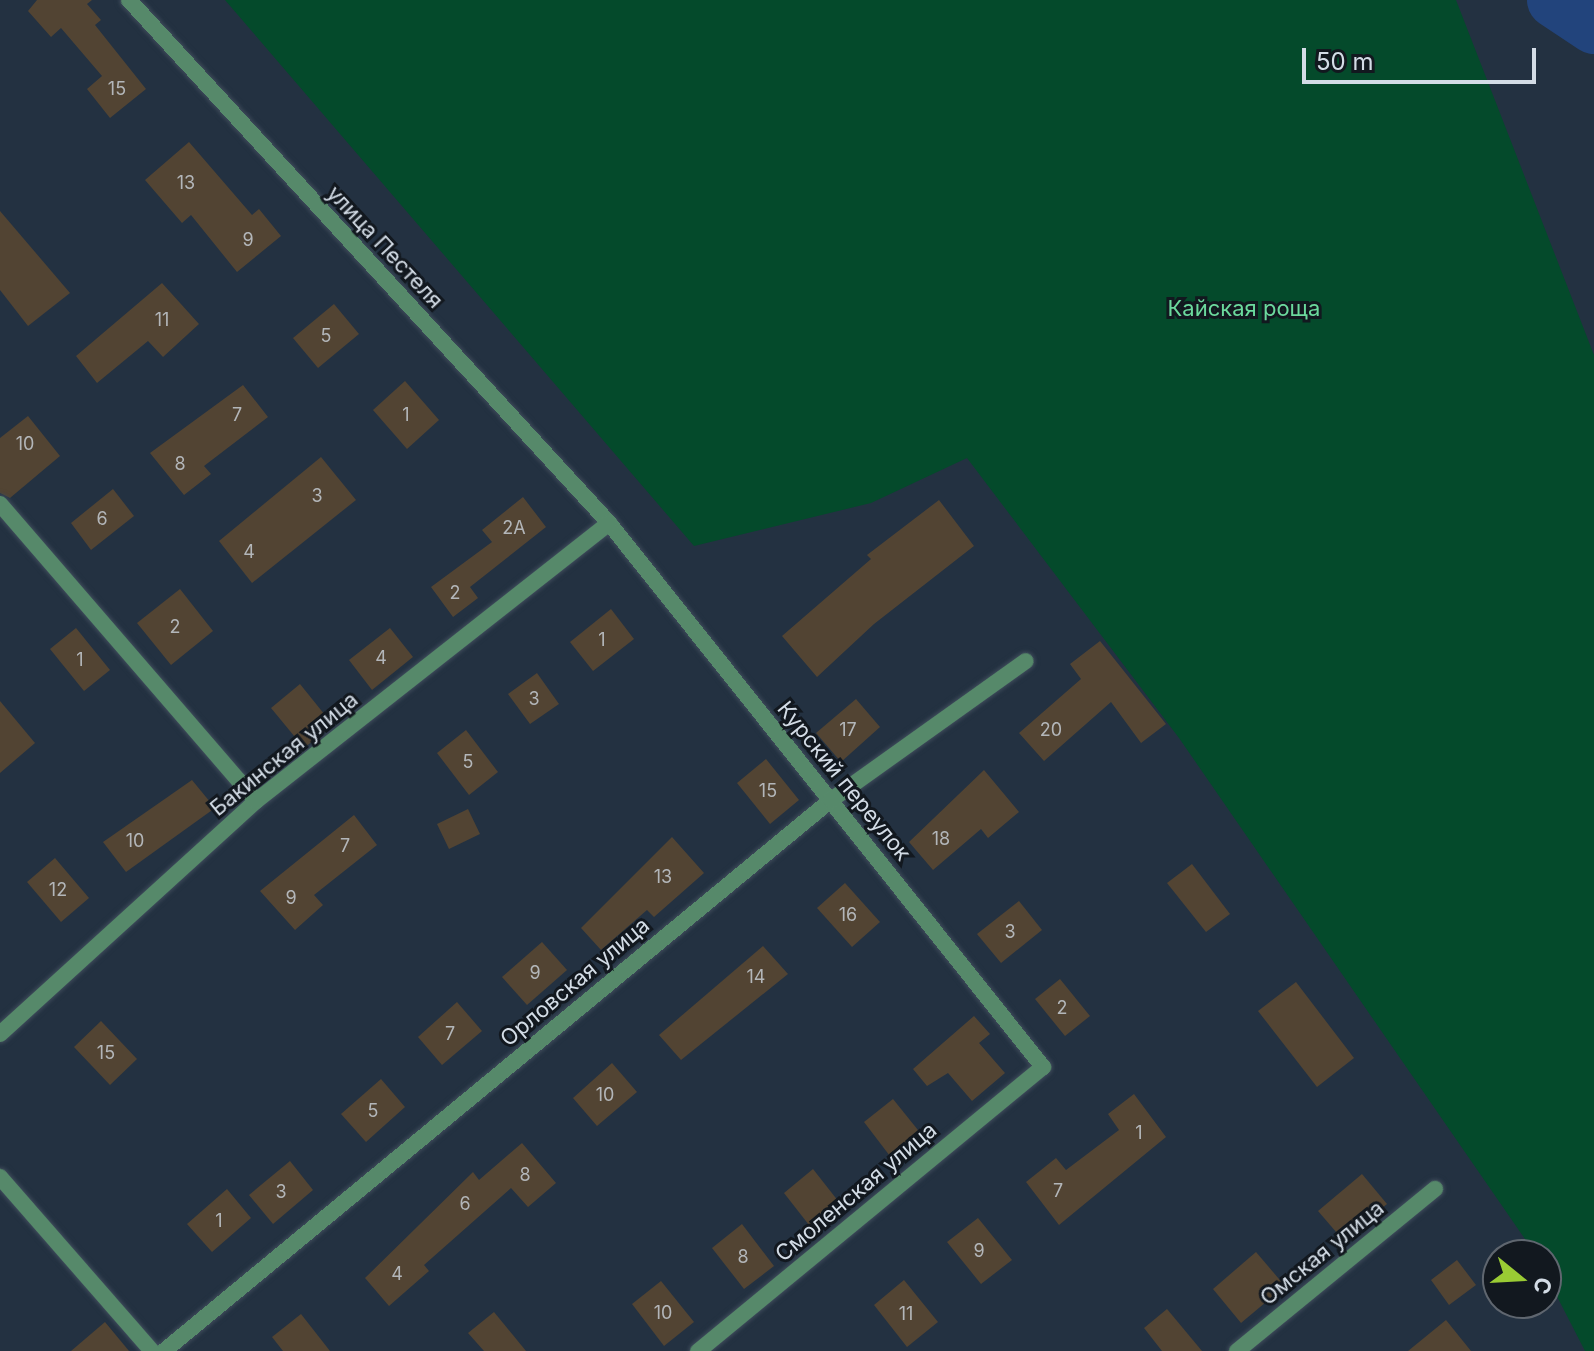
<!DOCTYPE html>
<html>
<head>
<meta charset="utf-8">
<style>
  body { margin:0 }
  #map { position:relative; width:1594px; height:1351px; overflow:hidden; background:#233141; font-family:Inter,sans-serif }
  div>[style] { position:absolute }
  .green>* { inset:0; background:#044a2b }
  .river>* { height:56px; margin:-28px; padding:0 28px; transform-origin:28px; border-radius:28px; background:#22447c }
  .building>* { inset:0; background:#524433 }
  .roads { filter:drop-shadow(0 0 2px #3f4c5b) drop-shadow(0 0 2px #3f4c5b) }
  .minor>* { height:16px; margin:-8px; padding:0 8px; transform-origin:8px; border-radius:8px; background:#56896a }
  .tertiary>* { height:16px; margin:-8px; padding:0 8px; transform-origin:8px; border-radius:8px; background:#56896a }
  span { translate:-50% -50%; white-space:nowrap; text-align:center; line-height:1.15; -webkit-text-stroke:6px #12181f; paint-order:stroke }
  .number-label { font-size:18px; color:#b3b6b9 }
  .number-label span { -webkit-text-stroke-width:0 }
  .street-label { font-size:22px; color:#d3dce6 }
  .park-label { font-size:22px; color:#6bd99d }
  .north { position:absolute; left:1482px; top:1239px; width:80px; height:80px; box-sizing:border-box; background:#12181f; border:2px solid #5f666f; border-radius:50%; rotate:108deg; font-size:22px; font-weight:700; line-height:32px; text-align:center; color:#d3dce6 }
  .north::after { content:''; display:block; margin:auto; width:28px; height:36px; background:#9acb34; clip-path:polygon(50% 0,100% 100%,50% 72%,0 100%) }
  .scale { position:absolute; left:1302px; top:48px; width:234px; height:36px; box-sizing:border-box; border:4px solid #d3dce6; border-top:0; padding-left:10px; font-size:24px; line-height:28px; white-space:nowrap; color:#d3dce6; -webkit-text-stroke:6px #12181f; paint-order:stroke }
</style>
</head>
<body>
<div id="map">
  <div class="green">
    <i style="clip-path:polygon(225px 0,1456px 0,1594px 355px,1594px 1351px,1585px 1351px,1546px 1275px,1546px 1255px,1536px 1255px,1179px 738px,967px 458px,871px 503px,694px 546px)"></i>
  </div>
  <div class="river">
    <i style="left:1555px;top:0;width:47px;rotate:33.7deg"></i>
  </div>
  <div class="building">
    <i style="clip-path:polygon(37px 0,92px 0,87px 4px,101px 20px,95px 25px,146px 89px,110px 118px,87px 89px,102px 76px,61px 28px,51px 37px,28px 11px)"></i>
    <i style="clip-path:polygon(189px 142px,252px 215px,259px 209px,281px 236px,237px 272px,191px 215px,182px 223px,145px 180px)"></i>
    <i style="clip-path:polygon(0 211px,70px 293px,28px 326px,0 290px)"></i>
    <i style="clip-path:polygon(162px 283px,199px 324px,163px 357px,148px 341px,97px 383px,76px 356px)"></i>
    <i style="clip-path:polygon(334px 304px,359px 334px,318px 368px,293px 338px)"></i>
    <i style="clip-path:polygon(405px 381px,439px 420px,407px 449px,373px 410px)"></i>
    <i style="clip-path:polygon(243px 385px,268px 417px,204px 466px,211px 474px,184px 495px,150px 453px)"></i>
    <i style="clip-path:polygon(28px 416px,60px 456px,10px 498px,0 493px,0 438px)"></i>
    <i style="clip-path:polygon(321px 457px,356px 500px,252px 583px,219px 541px)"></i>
    <i style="clip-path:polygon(113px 489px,134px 516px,91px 550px,71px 523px)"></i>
    <i style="clip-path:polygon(523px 497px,546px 527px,470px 587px,478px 598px,453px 617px,431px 587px,492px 542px,482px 530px)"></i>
    <i style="clip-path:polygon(939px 500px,974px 546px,874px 624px,817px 677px,782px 636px,871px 559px,867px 555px)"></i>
    <i style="clip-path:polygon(180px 589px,213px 631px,171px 665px,137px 623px)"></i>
    <i style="clip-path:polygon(611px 609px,634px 639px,593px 671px,570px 642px)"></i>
    <i style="clip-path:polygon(76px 628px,110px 670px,84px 691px,50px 649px)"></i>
    <i style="clip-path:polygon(390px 628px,413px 657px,372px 690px,349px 660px)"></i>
    <i style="clip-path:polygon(1100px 641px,1166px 724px,1141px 743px,1111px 702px,1044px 761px,1019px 733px,1081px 679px,1070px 664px)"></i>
    <i style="clip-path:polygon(537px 673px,559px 704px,530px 724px,508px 694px)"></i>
    <i style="clip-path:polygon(300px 684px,333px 725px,304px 748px,271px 708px)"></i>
    <i style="clip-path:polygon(856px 699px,880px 727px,841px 762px,816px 733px)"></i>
    <i style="clip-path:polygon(0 701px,35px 743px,0 773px)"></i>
    <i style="clip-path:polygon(466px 730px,498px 772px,469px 795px,437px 753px)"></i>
    <i style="clip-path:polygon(766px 759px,799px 800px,770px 824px,737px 783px)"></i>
    <i style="clip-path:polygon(984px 770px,1019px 812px,988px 838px,981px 829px,933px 870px,909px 842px)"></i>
    <i style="clip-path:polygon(192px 780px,215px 808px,126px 872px,103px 842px)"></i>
    <i style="clip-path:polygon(468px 809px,480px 834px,449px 849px,437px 824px)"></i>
    <i style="clip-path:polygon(354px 815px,377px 845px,314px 895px,323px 905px,295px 930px,260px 891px)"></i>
    <i style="clip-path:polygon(672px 837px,704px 873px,654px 917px,647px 910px,601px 950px,581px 928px)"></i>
    <i style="clip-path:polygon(55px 858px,89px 898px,61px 922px,27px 882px)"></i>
    <i style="clip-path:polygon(1192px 864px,1230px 914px,1206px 932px,1167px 883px)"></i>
    <i style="clip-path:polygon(845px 883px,880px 922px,852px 947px,817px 908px)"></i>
    <i style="clip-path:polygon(1019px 901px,1042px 930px,1001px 963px,977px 934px)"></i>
    <i style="clip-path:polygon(542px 942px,567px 970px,527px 1005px,502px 977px)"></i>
    <i style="clip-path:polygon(763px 946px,788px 974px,681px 1060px,659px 1035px)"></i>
    <i style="clip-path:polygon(1060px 979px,1090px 1016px,1065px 1036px,1035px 999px)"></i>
    <i style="clip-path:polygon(1296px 982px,1354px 1058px,1317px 1087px,1258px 1011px)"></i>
    <i style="clip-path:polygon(457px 1002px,482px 1031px,442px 1065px,418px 1037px)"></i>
    <i style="clip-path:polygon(974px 1016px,990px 1034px,979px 1043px,1005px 1073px,972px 1101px,948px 1073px,927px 1086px,913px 1069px)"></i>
    <i style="clip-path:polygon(101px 1021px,137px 1059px,110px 1085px,74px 1047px)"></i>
    <i style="clip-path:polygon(612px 1063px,637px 1092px,597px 1126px,573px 1098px)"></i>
    <i style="clip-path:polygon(381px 1079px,405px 1107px,366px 1142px,341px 1114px)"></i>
    <i style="clip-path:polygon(1134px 1094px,1166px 1137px,1059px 1225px,1026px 1182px,1056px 1158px,1066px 1170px,1119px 1130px,1108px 1114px)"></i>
    <i style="clip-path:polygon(893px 1099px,926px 1140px,896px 1164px,864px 1122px)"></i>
    <i style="clip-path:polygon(522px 1143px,556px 1183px,528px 1207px,511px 1188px,424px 1265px,429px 1271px,389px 1306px,365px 1278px,473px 1172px,479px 1180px)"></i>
    <i style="clip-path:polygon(290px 1161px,313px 1190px,273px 1224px,249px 1195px)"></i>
    <i style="clip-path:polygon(813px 1169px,846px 1211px,816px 1234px,784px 1193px)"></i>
    <i style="clip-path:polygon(1362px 1174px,1387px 1204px,1343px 1240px,1318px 1211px)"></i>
    <i style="clip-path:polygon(227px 1189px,251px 1218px,212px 1252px,187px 1224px)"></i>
    <i style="clip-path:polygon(978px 1218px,1012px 1260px,981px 1284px,947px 1242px)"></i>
    <i style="clip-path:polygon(742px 1224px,774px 1266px,744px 1289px,712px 1248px)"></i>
    <i style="clip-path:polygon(1256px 1252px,1285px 1286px,1241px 1323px,1213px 1289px)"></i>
    <i style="clip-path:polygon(1457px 1260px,1476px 1285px,1449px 1305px,1431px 1280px)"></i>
    <i style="clip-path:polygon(904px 1280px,938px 1322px,907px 1347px,874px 1305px)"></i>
    <i style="clip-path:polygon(661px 1281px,694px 1322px,664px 1346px,632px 1304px)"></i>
    <i style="clip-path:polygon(1167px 1309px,1202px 1351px,1162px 1351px,1144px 1328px)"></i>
    <i style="clip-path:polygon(494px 1312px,526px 1351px,484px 1351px,468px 1333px)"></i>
    <i style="clip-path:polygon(301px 1314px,330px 1351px,283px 1351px,272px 1337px)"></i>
    <i style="clip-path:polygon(1446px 1320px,1471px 1351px,1408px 1351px)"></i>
    <i style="clip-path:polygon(105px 1322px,129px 1351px,71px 1351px)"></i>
  </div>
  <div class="roads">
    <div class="minor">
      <i style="left:129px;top:0;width:710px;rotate:47.45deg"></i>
      <i style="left:609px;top:523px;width:696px;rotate:51.42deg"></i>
      <i style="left:1043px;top:1067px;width:447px;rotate:140.5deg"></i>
      <i style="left:0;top:504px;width:392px;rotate:49.2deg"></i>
      <i style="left:0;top:1034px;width:346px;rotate:-42.3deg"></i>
      <i style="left:256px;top:801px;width:449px;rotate:-38.2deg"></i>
      <i style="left:164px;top:1351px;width:865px;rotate:-39.56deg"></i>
      <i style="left:831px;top:800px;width:239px;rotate:-35.5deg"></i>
      <i style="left:1237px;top:1351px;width:256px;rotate:-39.3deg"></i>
    </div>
    <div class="tertiary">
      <i style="left:0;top:1177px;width:231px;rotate:48.9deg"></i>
    </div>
  </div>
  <div class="number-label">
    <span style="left:117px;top:89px">15</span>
    <span style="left:186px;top:183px">13</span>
    <span style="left:248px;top:240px">9</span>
    <span style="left:162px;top:320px">11</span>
    <span style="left:326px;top:336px">5</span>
    <span style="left:237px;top:415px">7</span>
    <span style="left:406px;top:415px">1</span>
    <span style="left:25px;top:444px">10</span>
    <span style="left:180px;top:464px">8</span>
    <span style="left:317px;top:496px">3</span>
    <span style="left:102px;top:519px">6</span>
    <span style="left:514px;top:528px">2А</span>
    <span style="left:249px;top:552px">4</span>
    <span style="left:455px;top:593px">2</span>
    <span style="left:175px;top:627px">2</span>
    <span style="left:602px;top:640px">1</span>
    <span style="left:381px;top:658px">4</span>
    <span style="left:80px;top:660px">1</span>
    <span style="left:534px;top:699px">3</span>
    <span style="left:848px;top:730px">17</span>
    <span style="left:1051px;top:730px">20</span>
    <span style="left:468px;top:762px">5</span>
    <span style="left:768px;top:791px">15</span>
    <span style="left:941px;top:839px">18</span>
    <span style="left:135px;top:841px">10</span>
    <span style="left:345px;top:846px">7</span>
    <span style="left:663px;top:877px">13</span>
    <span style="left:58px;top:890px">12</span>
    <span style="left:291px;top:898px">9</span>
    <span style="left:848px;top:915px">16</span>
    <span style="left:1010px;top:932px">3</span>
    <span style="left:535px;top:973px">9</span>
    <span style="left:756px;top:977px">14</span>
    <span style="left:1062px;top:1008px">2</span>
    <span style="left:450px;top:1034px">7</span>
    <span style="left:106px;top:1053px">15</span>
    <span style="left:605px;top:1095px">10</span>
    <span style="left:373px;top:1111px">5</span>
    <span style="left:1139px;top:1133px">1</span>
    <span style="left:525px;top:1175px">8</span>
    <span style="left:1058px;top:1191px">7</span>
    <span style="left:281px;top:1192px">3</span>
    <span style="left:465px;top:1204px">6</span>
    <span style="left:219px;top:1221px">1</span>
    <span style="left:979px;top:1251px">9</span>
    <span style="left:743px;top:1257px">8</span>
    <span style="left:397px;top:1274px">4</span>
    <span style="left:663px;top:1313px">10</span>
    <span style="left:906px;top:1314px">11</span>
  </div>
  <div class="street-label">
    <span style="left:385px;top:247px;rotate:47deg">улица Пестеля</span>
    <span style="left:284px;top:754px;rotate:-39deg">Бакинская улица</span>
    <span style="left:844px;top:781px;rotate:51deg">Курский переулок</span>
    <span style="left:575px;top:982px;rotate:-40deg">Орловская улица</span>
    <span style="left:856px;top:1192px;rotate:-40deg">Смоленская улица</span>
    <span style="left:1322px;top:1253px;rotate:-39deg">Омская улица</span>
  </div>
  <div class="park-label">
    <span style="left:1244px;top:309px">Кайская роща</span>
  </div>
  <div class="north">С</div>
  <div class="scale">50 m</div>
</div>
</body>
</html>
